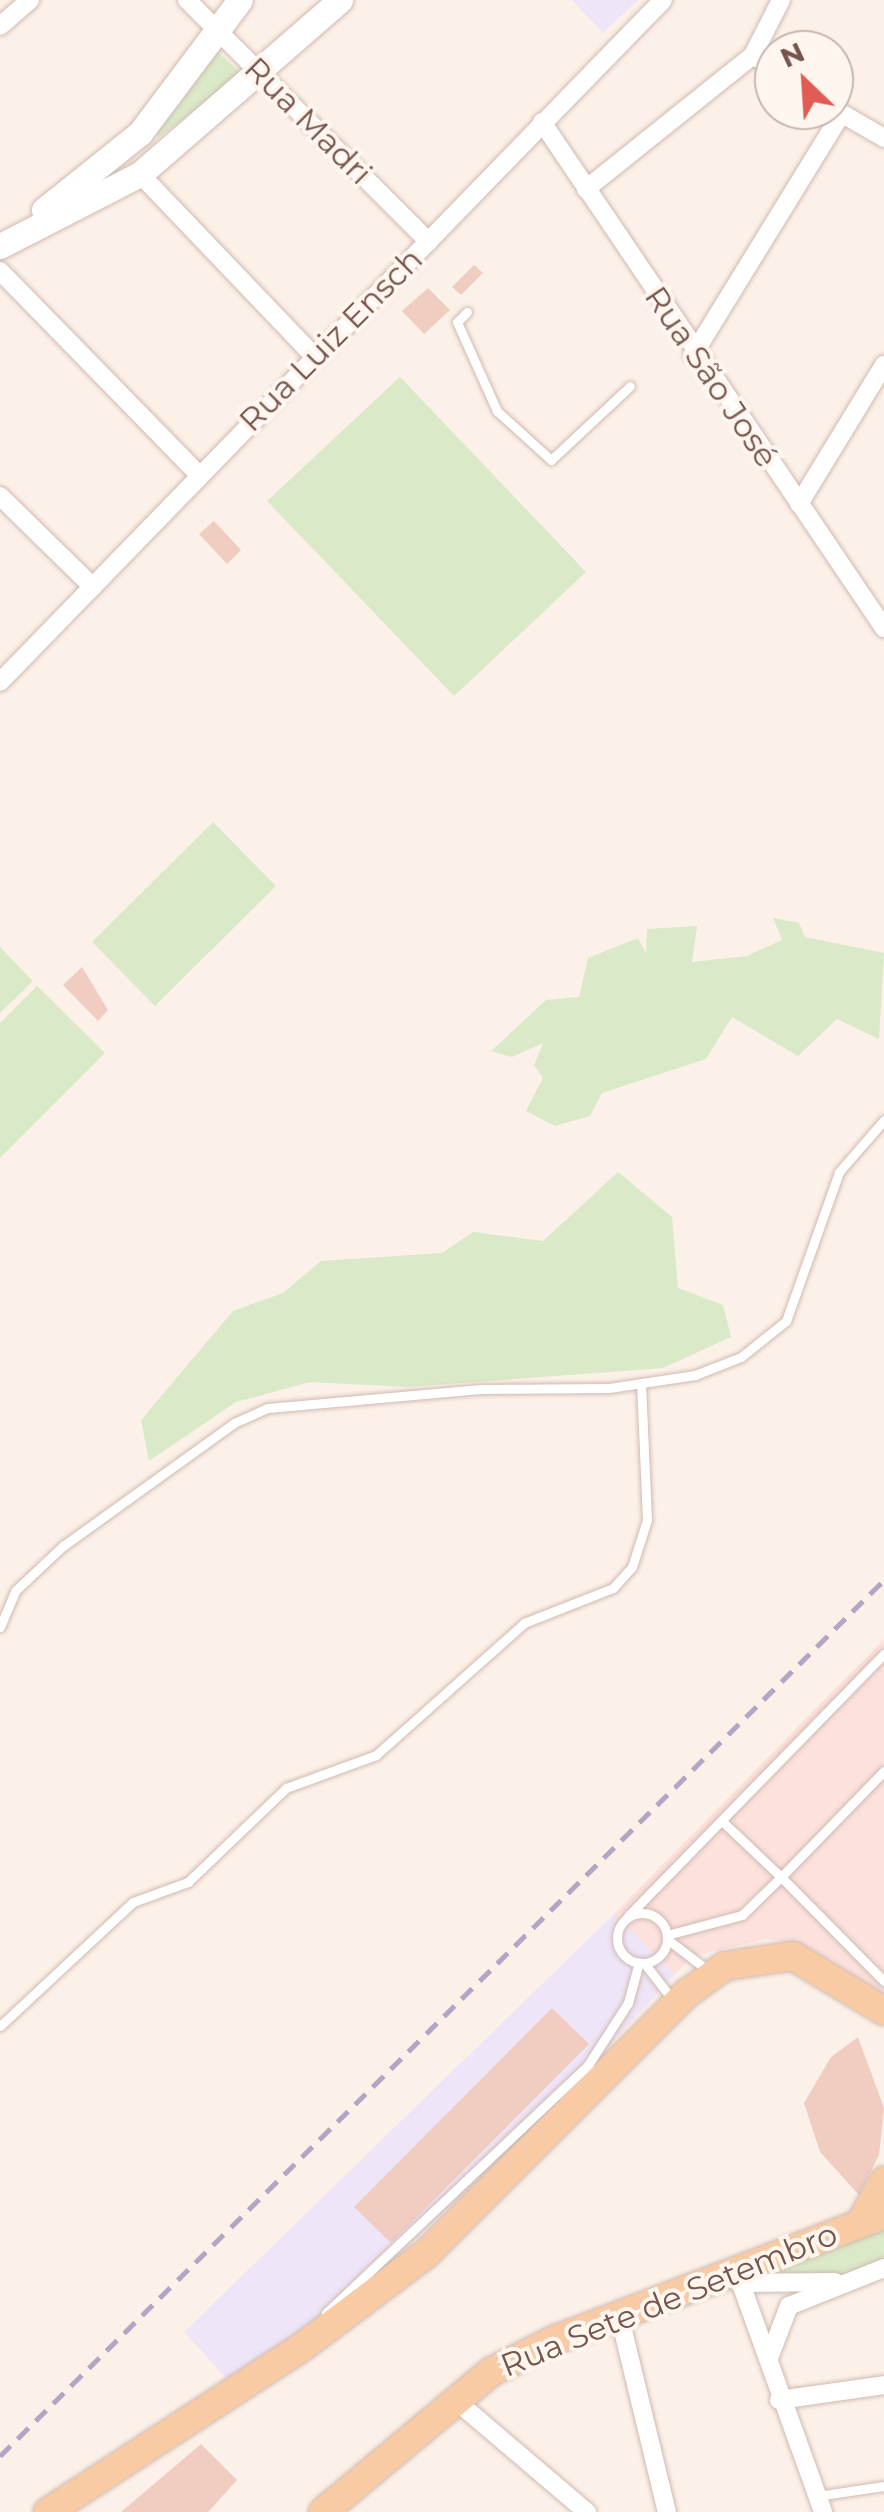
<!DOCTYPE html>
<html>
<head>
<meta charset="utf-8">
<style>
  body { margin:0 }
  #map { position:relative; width:884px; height:2512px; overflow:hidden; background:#fcf1e8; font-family:Montserrat,sans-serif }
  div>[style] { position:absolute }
  .commercial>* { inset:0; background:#fce1dd }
  .education>* { inset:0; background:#eee5f8 }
  .green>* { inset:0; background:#dae9c7 }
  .building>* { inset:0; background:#f0ccc1 }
  .roads { filter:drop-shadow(0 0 2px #d0bab1) drop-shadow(0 0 2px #d0bab1) }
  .lane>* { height:9px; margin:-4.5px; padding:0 4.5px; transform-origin:4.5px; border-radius:4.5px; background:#fff }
  .lane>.ring { margin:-4.5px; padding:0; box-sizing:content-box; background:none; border:9px solid #fff; border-radius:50% }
  .street>* { height:18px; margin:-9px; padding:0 9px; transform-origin:9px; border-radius:9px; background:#fff }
  .secondary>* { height:25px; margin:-12.5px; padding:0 12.5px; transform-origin:12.5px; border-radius:12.5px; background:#fff }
  .primary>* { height:28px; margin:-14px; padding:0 14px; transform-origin:14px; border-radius:14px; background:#f8cba4 }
  .rail>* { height:5px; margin-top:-2.5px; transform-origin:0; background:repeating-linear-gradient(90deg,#b2a6c6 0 15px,transparent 0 25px) }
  span { translate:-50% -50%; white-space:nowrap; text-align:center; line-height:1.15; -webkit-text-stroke:8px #fef6ef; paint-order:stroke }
  .street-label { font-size:32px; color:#76554d }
  .north { position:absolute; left:754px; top:30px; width:100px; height:100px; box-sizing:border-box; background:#fef6ef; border:2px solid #c8b6ae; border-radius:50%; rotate:335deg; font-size:28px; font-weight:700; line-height:40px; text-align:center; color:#76554d }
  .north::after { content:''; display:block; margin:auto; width:35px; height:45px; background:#e15c52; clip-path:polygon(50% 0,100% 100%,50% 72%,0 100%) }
</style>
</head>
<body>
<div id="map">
  <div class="commercial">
    <i style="clip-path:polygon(884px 1639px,884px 1997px,798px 1944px,766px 1939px,693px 1956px,675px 1974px,614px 1914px)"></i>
  </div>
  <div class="education">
    <i style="clip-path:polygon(572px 0,638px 0,603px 33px)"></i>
    <i style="clip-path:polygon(614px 1914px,675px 1974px,545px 2116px,343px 2306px,227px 2379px,184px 2332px)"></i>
  </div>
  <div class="green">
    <i style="clip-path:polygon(218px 52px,242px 74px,158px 138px,155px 123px)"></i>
    <i style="clip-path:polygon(400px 377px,586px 572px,454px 696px,267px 501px)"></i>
    <i style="clip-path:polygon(213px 822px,276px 886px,155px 1006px,92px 942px)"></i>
    <i style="clip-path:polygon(773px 918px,799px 923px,805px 937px,884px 953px,879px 1039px,837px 1019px,798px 1056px,732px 1017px,706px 1059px,602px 1093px,590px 1116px,555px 1126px,526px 1111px,543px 1078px,534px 1065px,543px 1043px,512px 1057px,491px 1051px,546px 1000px,579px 997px,588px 958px,638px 938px,646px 953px,647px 929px,697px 926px,692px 962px,747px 956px,782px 940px)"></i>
    <i style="clip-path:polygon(0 947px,33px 981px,0 1013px)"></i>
    <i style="clip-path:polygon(37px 986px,105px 1053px,0 1158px,0 1023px)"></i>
    <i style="clip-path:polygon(618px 1172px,672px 1217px,678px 1288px,723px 1305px,731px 1337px,663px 1368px,408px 1387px,310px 1382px,236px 1402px,149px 1461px,141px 1420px,233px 1311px,283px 1293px,321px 1261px,442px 1253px,473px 1232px,543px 1241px)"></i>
    <i style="clip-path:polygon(884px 2230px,884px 2261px,841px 2278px,764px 2271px)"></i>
  </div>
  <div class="building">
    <i style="clip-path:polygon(474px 265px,483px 273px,461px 295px,452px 287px)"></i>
    <i style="clip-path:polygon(428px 288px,450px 310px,424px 334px,402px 311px)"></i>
    <i style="clip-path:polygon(214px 521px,241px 550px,227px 564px,199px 534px)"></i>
    <i style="clip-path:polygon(82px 967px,108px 1010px,98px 1021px,63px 985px)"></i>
    <i style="clip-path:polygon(552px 2008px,589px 2044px,391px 2243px,354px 2207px)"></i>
    <i style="clip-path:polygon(858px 2037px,884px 2108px,879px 2155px,859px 2195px,820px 2152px,804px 2103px,831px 2057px)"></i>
    <i style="clip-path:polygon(201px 2444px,237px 2480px,208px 2512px,121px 2512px)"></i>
  </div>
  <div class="roads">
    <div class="lane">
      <i style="left:467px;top:312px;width:14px;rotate:135deg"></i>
      <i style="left:457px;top:322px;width:98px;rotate:65.8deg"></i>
      <i style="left:497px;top:411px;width:73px;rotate:42.2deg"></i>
      <i style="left:551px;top:460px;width:108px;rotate:-43.1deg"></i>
      <i style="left:0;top:1627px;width:39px;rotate:-67deg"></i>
      <i style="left:15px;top:1591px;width:66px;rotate:-43.2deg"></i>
      <i style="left:63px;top:1546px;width:211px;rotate:-35.7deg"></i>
      <i style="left:234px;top:1423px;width:37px;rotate:-24deg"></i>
      <i style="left:268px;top:1408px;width:216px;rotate:-5.1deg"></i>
      <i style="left:483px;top:1389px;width:126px;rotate:-0.5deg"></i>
      <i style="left:609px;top:1388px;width:87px;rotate:-8.6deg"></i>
      <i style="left:695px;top:1375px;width:49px;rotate:-21.4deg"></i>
      <i style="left:741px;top:1357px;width:58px;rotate:-38.7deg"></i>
      <i style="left:786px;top:1321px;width:158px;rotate:-70.4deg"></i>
      <i style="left:839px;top:1172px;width:69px;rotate:-49.1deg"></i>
      <i style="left:884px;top:1771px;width:148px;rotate:134.2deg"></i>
      <i style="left:781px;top:1877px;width:146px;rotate:45.3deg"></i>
      <i class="ring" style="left:617px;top:1913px;width:41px;height:41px"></i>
      <i style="left:628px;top:1916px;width:366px;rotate:-45.7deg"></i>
      <i style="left:667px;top:1935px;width:78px;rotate:-14.9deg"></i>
      <i style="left:742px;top:1915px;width:54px;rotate:-44.3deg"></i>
      <i style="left:781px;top:1877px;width:81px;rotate:-136.5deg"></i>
      <i style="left:667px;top:1939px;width:54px;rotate:37.5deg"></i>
      <i style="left:644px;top:1963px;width:46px;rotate:52.1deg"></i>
      <i style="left:0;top:2026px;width:182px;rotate:-43deg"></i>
      <i style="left:133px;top:1902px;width:59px;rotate:-20deg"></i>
      <i style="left:188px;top:1882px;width:136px;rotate:-43.8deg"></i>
      <i style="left:286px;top:1788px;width:96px;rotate:-20.1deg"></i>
      <i style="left:376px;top:1755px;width:198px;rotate:-41.7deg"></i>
      <i style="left:524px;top:1623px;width:96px;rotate:-21.5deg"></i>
      <i style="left:613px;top:1588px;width:28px;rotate:-48deg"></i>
      <i style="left:632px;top:1567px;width:49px;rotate:-72.3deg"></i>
      <i style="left:647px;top:1520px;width:137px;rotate:-92.5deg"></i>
      <i style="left:326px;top:2313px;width:361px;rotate:-43.4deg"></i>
      <i style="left:588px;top:2065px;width:74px;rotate:-57.2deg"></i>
      <i style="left:628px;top:2003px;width:42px;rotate:-75deg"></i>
      <i style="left:817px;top:2496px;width:68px;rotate:-8.5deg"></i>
    </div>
    <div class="street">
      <i style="left:187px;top:0;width:342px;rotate:45deg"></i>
      <i style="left:0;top:26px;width:40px;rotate:-41deg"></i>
      <i style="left:753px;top:55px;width:25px;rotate:34deg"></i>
      <i style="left:834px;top:109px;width:58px;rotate:30.1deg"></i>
      <i style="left:542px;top:122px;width:611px;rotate:55.95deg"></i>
      <i style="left:140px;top:174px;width:253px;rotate:46.3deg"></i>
      <i style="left:586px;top:189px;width:214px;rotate:-38.7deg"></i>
      <i style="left:753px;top:55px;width:62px;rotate:-63deg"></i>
      <i style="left:0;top:271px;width:281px;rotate:45.7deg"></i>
      <i style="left:693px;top:355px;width:283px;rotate:-58.4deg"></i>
      <i style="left:0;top:496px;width:130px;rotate:44.4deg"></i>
      <i style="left:799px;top:504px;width:163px;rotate:-58.6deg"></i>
      <i style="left:0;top:682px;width:951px;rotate:-45.81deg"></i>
      <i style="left:736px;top:2270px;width:257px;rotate:70.2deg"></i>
      <i style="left:740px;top:2283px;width:95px;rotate:-0.6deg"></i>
      <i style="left:619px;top:2314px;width:204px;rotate:76.4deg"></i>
      <i style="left:769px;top:2358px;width:56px;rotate:-69deg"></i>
      <i style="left:789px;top:2306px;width:102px;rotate:-21.8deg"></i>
      <i style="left:454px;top:2399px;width:175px;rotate:40.4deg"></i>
      <i style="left:779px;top:2400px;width:106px;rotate:-8.1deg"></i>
    </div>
    <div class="secondary">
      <i style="left:44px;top:210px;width:123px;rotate:-38.7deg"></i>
      <i style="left:140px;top:133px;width:166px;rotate:-53.1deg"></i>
      <i style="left:0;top:246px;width:157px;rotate:-27.2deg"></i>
      <i style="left:140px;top:174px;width:265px;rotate:-41deg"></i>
    </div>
    <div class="primary">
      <i style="left:861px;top:2222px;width:47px;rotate:-60.7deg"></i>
      <i style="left:48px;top:2512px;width:303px;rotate:-33deg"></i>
      <i style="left:302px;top:2347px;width:155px;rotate:-36.9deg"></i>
      <i style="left:426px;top:2254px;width:368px;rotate:-45deg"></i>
      <i style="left:686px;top:1994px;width:48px;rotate:-35.7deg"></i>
      <i style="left:725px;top:1966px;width:69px;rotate:-8.4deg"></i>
      <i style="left:793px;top:1956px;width:106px;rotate:31.1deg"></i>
      <i style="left:323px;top:2512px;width:219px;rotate:-39.8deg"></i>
      <i style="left:491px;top:2372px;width:74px;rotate:-26.6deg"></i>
      <i style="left:557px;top:2339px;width:350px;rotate:-20.8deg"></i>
    </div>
  </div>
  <div class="rail">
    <i style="left:0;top:2456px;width:1245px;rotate:-44.74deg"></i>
  </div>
  <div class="street-label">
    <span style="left:308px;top:121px;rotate:45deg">Rua Madri</span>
    <span style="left:331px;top:340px;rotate:-45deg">Rua Luiz Ensch</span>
    <span style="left:711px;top:377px;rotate:56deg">Rua São José</span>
    <span style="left:669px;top:2300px;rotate:-22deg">Rua Sete de Setembro</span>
  </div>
  <div class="north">N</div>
</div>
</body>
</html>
